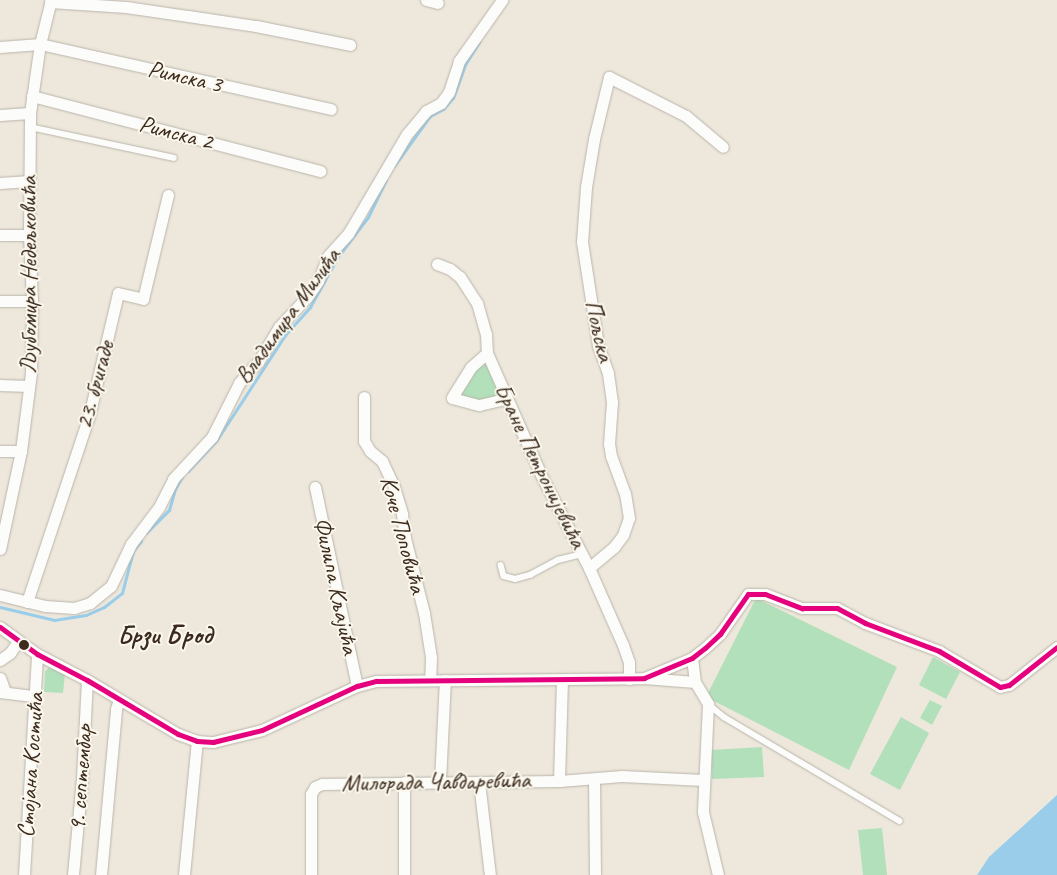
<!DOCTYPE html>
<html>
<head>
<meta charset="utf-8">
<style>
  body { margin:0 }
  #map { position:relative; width:1057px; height:875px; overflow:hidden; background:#eee8dc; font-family:Caveat,sans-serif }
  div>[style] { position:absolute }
  .green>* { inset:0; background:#b1e0ba }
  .water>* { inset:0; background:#99cde9 }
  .stream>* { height:3px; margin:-1.5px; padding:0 1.5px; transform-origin:1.5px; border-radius:1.5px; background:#99cde9 }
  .roads { filter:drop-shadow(0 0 1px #b9b4ab) drop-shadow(0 0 1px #b9b4ab) }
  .lane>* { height:5.5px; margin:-2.75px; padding:0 2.75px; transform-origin:2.75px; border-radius:2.75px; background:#fcfcfa }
  .street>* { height:11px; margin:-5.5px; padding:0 5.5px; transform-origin:5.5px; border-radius:5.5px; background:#fcfcfa }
  .bus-1>* { height:5px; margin:-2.5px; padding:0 2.5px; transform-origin:2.5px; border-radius:2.5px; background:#e5007d }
  .dots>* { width:14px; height:14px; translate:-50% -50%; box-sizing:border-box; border:2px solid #fbf7ec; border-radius:50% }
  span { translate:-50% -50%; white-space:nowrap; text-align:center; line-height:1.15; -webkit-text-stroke:4px #fbf7ec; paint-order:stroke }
  .street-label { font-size:24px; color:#3b2a1e }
  .quarter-label { font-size:26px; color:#3b2a1e; font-weight:700 }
</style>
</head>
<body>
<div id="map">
  <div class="green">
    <i style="clip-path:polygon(484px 362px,486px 363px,500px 396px,483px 401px,459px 395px,474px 368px)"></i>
    <i style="clip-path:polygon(756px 598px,897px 667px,849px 770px,706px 697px)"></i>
    <i style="clip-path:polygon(933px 657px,960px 672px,946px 699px,919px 685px)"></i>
    <i style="clip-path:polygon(49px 667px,65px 674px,63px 693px,44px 692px,45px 672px)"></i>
    <i style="clip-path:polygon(930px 700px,942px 706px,932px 725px,920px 718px)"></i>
    <i style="clip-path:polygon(901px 717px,929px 733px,900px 790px,870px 774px)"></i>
    <i style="clip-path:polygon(762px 747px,764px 777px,712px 779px,711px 750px)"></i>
    <i style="clip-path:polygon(882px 828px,887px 875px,863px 875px,858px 830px)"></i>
  </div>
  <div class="water">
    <i style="clip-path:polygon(1057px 795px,1057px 875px,977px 875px,989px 857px)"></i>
  </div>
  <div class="stream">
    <i style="left:394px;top:166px;width:62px;rotate:-54.2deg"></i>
    <i style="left:430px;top:116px;width:15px;rotate:-28deg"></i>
    <i style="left:443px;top:109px;width:15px;rotate:-48deg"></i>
    <i style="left:453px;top:98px;width:37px;rotate:-70deg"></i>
    <i style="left:466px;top:63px;width:25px;rotate:-58deg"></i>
    <i style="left:188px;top:471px;width:41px;rotate:-47deg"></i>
    <i style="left:216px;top:441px;width:126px;rotate:-56.9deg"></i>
    <i style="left:285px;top:335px;width:38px;rotate:-48deg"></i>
    <i style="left:310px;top:307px;width:56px;rotate:-61.1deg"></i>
    <i style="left:337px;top:258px;width:51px;rotate:-52.9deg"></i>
    <i style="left:368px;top:217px;width:41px;rotate:-64.1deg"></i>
    <i style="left:146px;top:533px;width:33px;rotate:-45deg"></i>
    <i style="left:169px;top:510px;width:22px;rotate:-74deg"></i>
    <i style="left:175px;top:489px;width:14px;rotate:-60deg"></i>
    <i style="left:0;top:607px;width:56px;rotate:13.5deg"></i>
    <i style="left:54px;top:620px;width:32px;rotate:-9deg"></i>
    <i style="left:86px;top:615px;width:20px;rotate:-24deg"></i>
    <i style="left:104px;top:607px;width:23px;rotate:-38deg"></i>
    <i style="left:122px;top:593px;width:43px;rotate:-75.3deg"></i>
    <i style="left:133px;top:551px;width:13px;rotate:-51deg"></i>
  </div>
  <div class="roads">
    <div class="lane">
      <i style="left:30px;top:127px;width:147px;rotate:12.1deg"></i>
      <i style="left:501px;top:565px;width:11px;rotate:75deg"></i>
      <i style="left:504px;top:576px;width:11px;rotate:15deg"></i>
      <i style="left:515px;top:579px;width:16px;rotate:-15deg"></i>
      <i style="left:530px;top:575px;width:32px;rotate:-28deg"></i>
      <i style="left:558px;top:560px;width:25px;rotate:-14deg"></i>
      <i style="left:708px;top:704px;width:21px;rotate:39deg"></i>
      <i style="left:724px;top:717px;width:204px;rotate:30.6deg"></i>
    </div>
    <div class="street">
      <i style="left:426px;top:0;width:12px;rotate:14deg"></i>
      <i style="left:50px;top:2px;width:76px;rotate:3.8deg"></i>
      <i style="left:126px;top:7px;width:63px;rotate:8.3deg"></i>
      <i style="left:188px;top:16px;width:69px;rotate:8.4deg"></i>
      <i style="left:256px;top:26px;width:96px;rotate:11.4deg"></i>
      <i style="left:0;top:47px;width:40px;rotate:-4.3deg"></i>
      <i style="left:40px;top:44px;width:298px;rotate:12.6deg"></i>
      <i style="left:32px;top:96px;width:298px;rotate:14.6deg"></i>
      <i style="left:0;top:115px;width:30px;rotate:-4deg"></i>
      <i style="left:0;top:183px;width:29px;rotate:-4deg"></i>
      <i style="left:0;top:235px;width:29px"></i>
      <i style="left:437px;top:264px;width:14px;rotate:21deg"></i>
      <i style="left:450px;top:269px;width:13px;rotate:39deg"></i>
      <i style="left:460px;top:277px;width:31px;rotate:57deg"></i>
      <i style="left:477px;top:303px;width:32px;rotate:74deg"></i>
      <i style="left:486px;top:334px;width:19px;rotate:87deg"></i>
      <i style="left:487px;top:353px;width:133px;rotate:66.1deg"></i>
      <i style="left:541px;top:475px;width:105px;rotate:62.7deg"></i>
      <i style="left:589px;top:568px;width:84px;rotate:66.2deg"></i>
      <i style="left:623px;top:645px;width:18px;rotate:71deg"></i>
      <i style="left:629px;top:662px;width:17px;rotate:90deg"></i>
      <i style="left:0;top:301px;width:32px"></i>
      <i style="left:487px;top:353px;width:21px;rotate:139deg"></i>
      <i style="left:471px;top:367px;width:36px;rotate:122deg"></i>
      <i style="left:452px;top:398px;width:28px;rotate:15deg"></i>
      <i style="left:479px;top:405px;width:28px;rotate:-13deg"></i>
      <i style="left:0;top:385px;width:29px;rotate:2deg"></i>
      <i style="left:364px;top:397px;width:44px;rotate:90deg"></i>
      <i style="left:364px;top:441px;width:12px;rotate:59deg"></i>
      <i style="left:370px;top:451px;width:16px;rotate:40deg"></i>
      <i style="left:382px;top:461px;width:29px;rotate:65deg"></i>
      <i style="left:394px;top:487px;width:28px;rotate:73deg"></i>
      <i style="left:402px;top:514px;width:24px;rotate:83deg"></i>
      <i style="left:405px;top:538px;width:77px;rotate:75.8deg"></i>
      <i style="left:424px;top:613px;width:45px;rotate:81deg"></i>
      <i style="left:431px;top:657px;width:23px;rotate:92deg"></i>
      <i style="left:0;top:451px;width:21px"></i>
      <i style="left:315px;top:487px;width:203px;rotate:78.1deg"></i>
      <i style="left:0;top:549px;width:100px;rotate:-77.9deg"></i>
      <i style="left:21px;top:451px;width:79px;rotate:-82.7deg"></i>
      <i style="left:31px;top:373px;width:72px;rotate:-89.2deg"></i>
      <i style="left:32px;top:301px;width:66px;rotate:-92.6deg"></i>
      <i style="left:29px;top:235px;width:122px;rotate:-89.5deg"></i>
      <i style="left:30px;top:113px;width:70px;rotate:-81.8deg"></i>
      <i style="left:40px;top:44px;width:45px;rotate:-76deg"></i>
      <i style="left:589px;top:568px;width:33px;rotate:-40deg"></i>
      <i style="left:614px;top:547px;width:15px;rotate:-53deg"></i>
      <i style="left:623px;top:535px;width:18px;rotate:-71deg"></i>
      <i style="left:629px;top:518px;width:24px;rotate:-99deg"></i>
      <i style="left:625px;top:494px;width:40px;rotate:-110.2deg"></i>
      <i style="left:611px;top:456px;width:12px;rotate:-99deg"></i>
      <i style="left:609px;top:444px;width:42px;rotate:-85.9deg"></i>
      <i style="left:612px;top:402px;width:29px;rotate:-98deg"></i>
      <i style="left:608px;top:373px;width:30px;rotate:-110deg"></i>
      <i style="left:598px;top:345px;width:104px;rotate:-98.8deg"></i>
      <i style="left:582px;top:242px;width:55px;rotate:-85.8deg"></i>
      <i style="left:586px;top:187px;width:49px;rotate:-80.5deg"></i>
      <i style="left:594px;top:139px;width:64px;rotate:-76.4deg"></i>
      <i style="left:609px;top:77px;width:86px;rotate:26.9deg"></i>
      <i style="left:686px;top:116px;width:48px;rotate:40deg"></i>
      <i style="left:0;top:595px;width:46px;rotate:13.7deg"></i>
      <i style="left:45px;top:606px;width:29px;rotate:4deg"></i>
      <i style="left:74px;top:608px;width:17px;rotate:-17deg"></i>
      <i style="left:90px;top:603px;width:27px;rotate:-39deg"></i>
      <i style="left:111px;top:586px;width:47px;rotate:-64.5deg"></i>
      <i style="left:131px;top:544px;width:46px;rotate:-52.9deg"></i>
      <i style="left:159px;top:507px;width:31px;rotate:-63deg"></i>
      <i style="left:173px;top:479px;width:57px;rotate:-47.1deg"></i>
      <i style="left:212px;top:437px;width:60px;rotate:-63.4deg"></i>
      <i style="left:239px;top:383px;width:28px;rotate:-48deg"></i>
      <i style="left:258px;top:362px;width:41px;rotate:-59deg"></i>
      <i style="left:279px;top:327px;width:41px;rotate:-47deg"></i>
      <i style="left:307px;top:297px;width:19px;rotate:-55deg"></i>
      <i style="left:318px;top:281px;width:27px;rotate:-68deg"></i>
      <i style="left:328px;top:256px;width:30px;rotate:-48deg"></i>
      <i style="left:348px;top:234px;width:116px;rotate:-59.5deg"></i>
      <i style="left:407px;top:134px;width:30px;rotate:-50deg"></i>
      <i style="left:426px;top:111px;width:17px;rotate:-28deg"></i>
      <i style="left:441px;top:103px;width:14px;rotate:-54deg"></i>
      <i style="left:449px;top:92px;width:33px;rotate:-72deg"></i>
      <i style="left:459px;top:61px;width:75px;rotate:-54.8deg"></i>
      <i style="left:27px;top:602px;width:196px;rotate:-71.6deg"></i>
      <i style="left:89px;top:416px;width:126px;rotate:-76.7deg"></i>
      <i style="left:118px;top:293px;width:26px;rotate:13deg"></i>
      <i style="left:143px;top:299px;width:107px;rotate:-76.5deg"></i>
      <i style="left:0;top:627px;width:46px;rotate:36.1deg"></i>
      <i style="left:37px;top:654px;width:56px;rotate:27.5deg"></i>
      <i style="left:87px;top:680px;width:106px;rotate:30.7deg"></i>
      <i style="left:178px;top:734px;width:20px;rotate:20deg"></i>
      <i style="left:197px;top:741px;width:16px;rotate:4deg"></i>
      <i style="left:213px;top:742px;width:50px;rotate:-13.8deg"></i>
      <i style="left:262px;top:730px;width:105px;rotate:-24.9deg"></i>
      <i style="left:357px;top:686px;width:20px;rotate:-15deg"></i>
      <i style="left:376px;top:681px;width:268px;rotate:-0.6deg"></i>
      <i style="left:644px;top:678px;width:52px;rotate:-22.6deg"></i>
      <i style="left:692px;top:658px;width:16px;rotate:-38deg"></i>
      <i style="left:705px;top:648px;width:21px;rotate:-43deg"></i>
      <i style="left:720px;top:634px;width:49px;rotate:-55deg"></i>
      <i style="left:748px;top:594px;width:17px"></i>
      <i style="left:765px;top:594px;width:40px;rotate:21deg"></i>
      <i style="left:802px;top:608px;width:35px"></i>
      <i style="left:837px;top:608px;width:32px;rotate:28deg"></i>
      <i style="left:865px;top:623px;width:79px;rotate:20.7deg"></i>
      <i style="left:939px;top:651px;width:71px;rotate:30.5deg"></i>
      <i style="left:1000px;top:687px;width:9px;rotate:-13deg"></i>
      <i style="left:1009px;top:685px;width:61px;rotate:-38.4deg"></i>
      <i style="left:692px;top:658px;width:24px;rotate:83deg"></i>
      <i style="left:695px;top:682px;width:26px;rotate:59deg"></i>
      <i style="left:708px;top:704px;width:108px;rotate:92.7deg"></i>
      <i style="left:703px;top:812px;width:65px;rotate:76.6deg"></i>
      <i style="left:0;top:660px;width:12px;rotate:-35deg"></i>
      <i style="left:10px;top:653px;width:14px;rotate:-56deg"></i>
      <i style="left:0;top:678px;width:15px;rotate:70deg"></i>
      <i style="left:644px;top:678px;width:51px;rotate:4.5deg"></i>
      <i style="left:0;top:692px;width:35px;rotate:7deg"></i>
      <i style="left:594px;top:779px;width:96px;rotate:89.4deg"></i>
      <i style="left:440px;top:781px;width:101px;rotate:-87.2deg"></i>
      <i style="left:559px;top:781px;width:101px;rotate:-88.3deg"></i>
      <i style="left:404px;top:782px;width:93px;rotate:90deg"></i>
      <i style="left:479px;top:782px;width:94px;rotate:83.3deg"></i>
      <i style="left:24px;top:875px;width:221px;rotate:-86.6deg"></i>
      <i style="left:73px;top:875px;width:97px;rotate:-84.7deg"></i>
      <i style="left:82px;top:778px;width:98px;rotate:-87.1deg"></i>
      <i style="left:101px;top:875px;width:167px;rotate:-84.8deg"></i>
      <i style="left:116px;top:709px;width:10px;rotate:-73deg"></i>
      <i style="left:184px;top:875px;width:135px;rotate:-84.5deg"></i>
      <i style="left:311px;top:875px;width:81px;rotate:-90deg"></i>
      <i style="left:311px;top:794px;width:8px;rotate:-60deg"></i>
      <i style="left:315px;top:787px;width:8px;rotate:-23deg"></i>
      <i style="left:322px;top:784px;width:237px;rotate:-0.7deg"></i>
      <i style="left:559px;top:781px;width:63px;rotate:-4.5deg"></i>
      <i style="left:622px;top:776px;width:81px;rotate:2.8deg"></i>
    </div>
  </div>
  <div class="bus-1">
    <i style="left:0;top:627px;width:46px;rotate:36.1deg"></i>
    <i style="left:37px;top:654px;width:56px;rotate:27.5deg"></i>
    <i style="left:87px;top:680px;width:106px;rotate:30.7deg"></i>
    <i style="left:178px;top:734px;width:20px;rotate:20deg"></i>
    <i style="left:197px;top:741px;width:16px;rotate:4deg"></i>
    <i style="left:213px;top:742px;width:50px;rotate:-13.8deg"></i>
    <i style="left:262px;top:730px;width:105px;rotate:-24.9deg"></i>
    <i style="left:357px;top:686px;width:20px;rotate:-15deg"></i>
    <i style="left:376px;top:681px;width:268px;rotate:-0.6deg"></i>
    <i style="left:644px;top:678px;width:52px;rotate:-22.6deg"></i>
    <i style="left:692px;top:658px;width:16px;rotate:-38deg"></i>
    <i style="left:705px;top:648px;width:21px;rotate:-43deg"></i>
    <i style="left:720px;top:634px;width:49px;rotate:-55deg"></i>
    <i style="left:748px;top:594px;width:17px"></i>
    <i style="left:765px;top:594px;width:40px;rotate:21deg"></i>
    <i style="left:802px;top:608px;width:35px"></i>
    <i style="left:837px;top:608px;width:32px;rotate:28deg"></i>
    <i style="left:865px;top:623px;width:79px;rotate:20.7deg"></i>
    <i style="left:939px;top:651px;width:71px;rotate:30.5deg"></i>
    <i style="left:1000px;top:687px;width:9px;rotate:-13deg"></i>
    <i style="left:1009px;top:685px;width:61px;rotate:-38.4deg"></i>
  </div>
  <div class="dots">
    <i style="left:24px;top:645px;background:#3b2a1e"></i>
  </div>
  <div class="street-label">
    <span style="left:185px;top:77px;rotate:13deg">Римска 3</span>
    <span style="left:176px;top:133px;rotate:15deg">Римска 2</span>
    <span style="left:29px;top:275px;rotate:-90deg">Љубомира Недељковића</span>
    <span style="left:288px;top:316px;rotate:-54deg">Владимира Милића</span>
    <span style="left:599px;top:331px;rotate:77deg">Пољска</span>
    <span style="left:95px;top:385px;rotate:-75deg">23. бригаде</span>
    <span style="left:540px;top:466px;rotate:64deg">Бране Петронијевића</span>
    <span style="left:403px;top:535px;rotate:75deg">Коче Поповића</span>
    <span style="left:336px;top:586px;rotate:78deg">Филипа Кљајића</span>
    <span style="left:31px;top:765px;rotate:-86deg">Стојана Костића</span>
    <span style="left:81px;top:778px;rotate:-86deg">9. септембар</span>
    <span style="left:436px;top:782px;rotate:-1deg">Милорада Чавдаревића</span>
  </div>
  <div class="quarter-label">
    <span style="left:165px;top:635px">Брзи Брод</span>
  </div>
</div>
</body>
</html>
